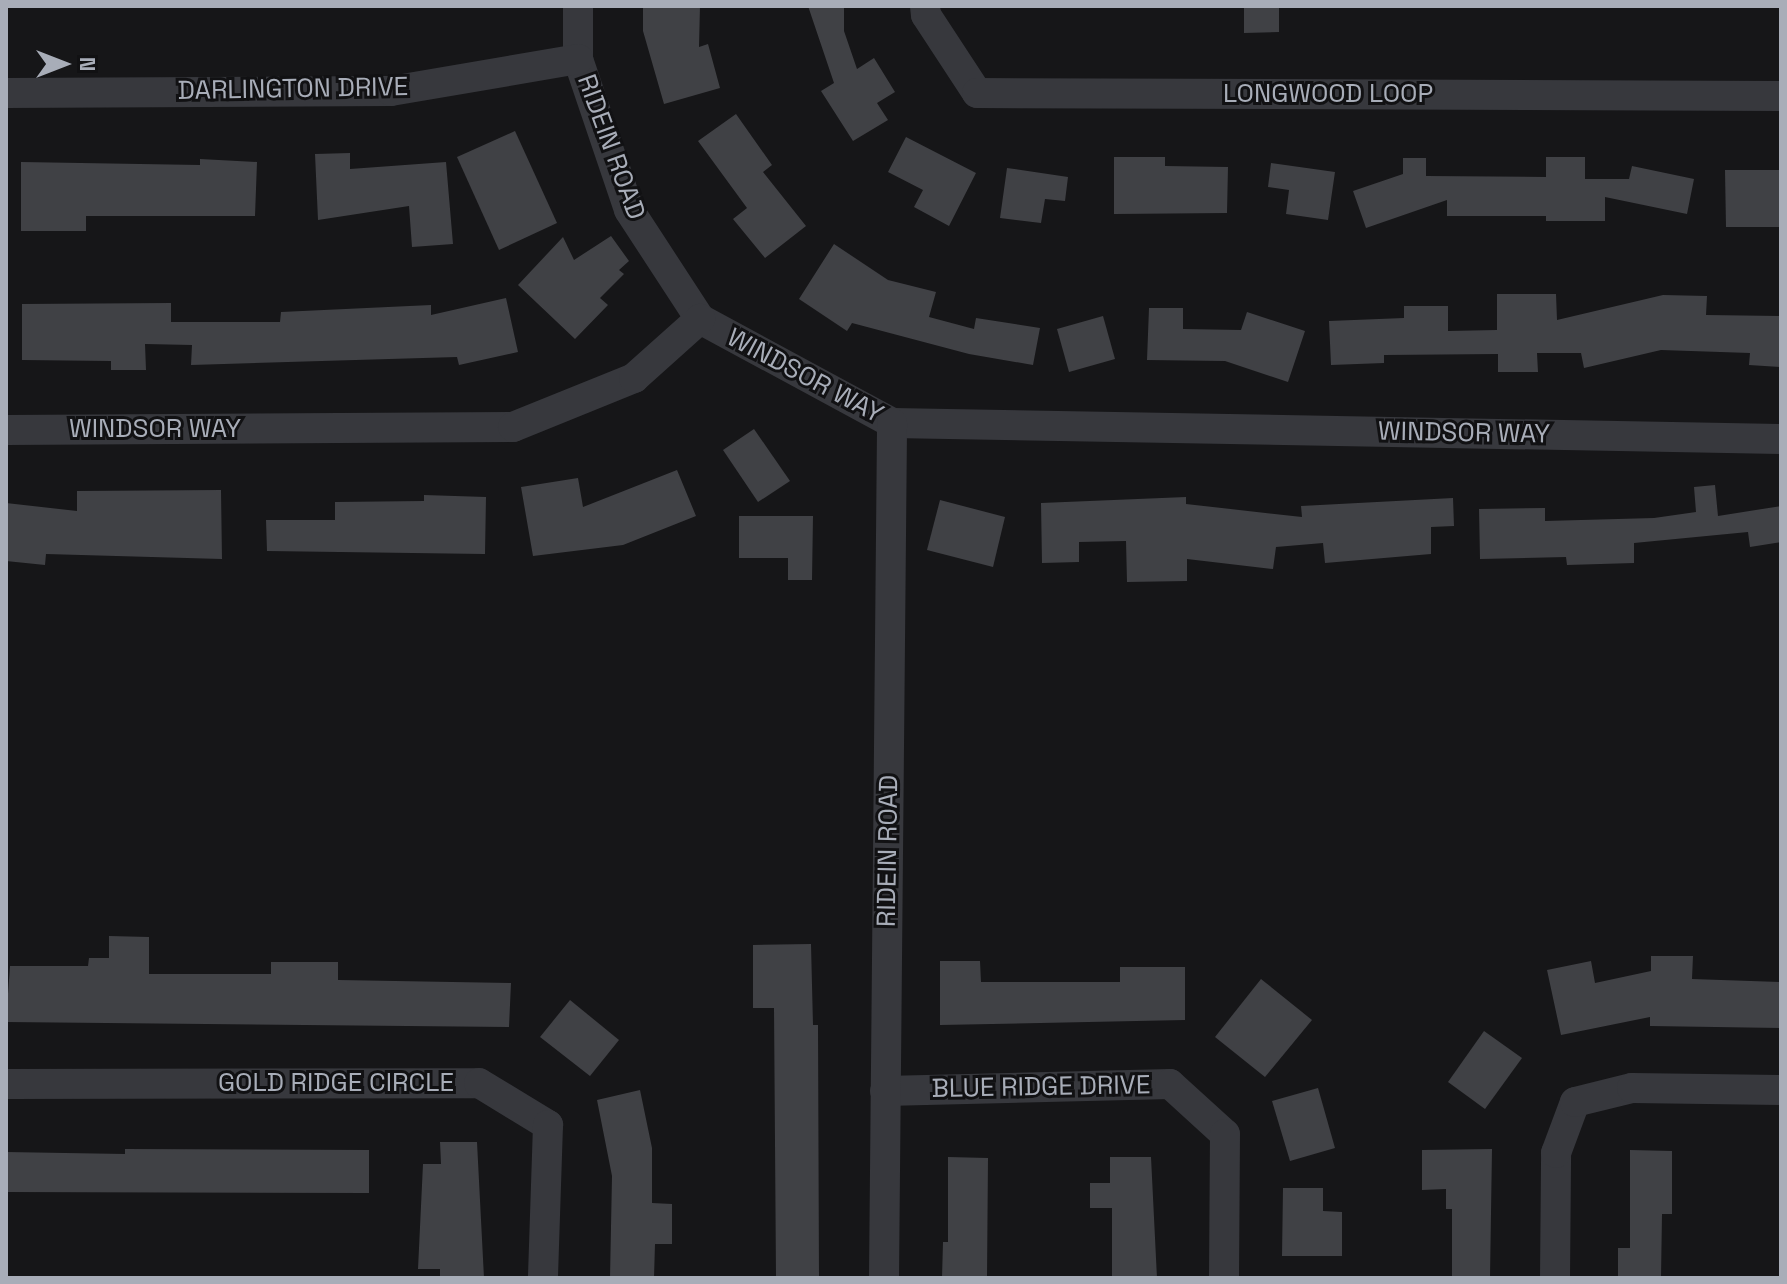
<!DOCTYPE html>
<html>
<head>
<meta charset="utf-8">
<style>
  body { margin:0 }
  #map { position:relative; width:1787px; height:1284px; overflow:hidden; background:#161618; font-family:"Space Grotesk",sans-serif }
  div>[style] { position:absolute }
  .building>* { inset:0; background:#404145 }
  .minor>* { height:30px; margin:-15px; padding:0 15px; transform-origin:15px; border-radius:15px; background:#37383d }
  span { translate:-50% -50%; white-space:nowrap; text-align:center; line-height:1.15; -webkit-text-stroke:6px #111113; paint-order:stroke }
  .street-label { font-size:26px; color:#a8adb8 }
  .frame { position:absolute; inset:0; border:8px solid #a8adb8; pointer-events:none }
  .north { position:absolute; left:24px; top:24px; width:80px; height:80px; -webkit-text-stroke:6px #111113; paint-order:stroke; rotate:90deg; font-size:22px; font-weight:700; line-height:32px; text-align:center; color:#a8adb8 }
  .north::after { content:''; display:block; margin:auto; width:28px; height:36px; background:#a8adb8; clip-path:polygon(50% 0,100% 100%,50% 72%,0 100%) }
</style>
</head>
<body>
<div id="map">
  <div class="building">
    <i style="clip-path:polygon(643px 6px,700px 6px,699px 47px,708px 44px,720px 88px,664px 104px,643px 31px)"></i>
    <i style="clip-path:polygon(808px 6px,844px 6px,844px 31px,857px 69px,874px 58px,895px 92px,877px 103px,888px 120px,853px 141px,821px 91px,834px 83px)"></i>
    <i style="clip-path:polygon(1244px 6px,1279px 6px,1279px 32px,1244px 33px)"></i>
    <i style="clip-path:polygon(736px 114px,772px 165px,763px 172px,806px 226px,765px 258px,733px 219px,747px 208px,698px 141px)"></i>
    <i style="clip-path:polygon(515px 131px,557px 223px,499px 250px,457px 157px)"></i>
    <i style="clip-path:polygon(906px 137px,976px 173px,949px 226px,914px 207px,923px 190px,888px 172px)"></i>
    <i style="clip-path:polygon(350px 153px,350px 169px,446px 162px,453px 244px,412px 247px,409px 206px,318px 220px,315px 154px)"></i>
    <i style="clip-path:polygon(1114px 157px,1165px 157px,1165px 166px,1228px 167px,1227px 213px,1114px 214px)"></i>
    <i style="clip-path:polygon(1546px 157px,1585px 157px,1585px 179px,1629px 179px,1632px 166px,1694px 179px,1687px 214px,1605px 197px,1605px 221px,1546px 221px,1546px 216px,1447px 216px,1447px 200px,1366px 228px,1353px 191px,1403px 174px,1403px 158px,1426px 158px,1426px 176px,1546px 177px)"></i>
    <i style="clip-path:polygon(200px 159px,257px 162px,255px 216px,86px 216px,86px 231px,21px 231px,21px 162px,200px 165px)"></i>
    <i style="clip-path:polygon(1271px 163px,1335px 172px,1328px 220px,1286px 214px,1289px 190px,1268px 187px)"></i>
    <i style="clip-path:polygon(1007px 168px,1068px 177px,1065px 201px,1045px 199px,1041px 223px,1000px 218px)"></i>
    <i style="clip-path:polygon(1725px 170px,1781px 170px,1781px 227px,1726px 227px)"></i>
    <i style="clip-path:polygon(611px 236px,629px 261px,619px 270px,624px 274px,600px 298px,608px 305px,575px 339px,518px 285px,563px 237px,574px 260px)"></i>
    <i style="clip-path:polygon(834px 244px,888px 280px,936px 292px,929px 317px,974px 329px,976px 318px,1040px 328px,1033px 365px,969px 354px,852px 323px,847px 331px,799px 299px)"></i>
    <i style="clip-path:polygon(1497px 294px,1556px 294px,1557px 320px,1663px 295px,1707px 296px,1706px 315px,1781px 316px,1781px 367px,1749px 365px,1750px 353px,1661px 350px,1584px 368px,1581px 353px,1537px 353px,1538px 372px,1498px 372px,1498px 354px,1384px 355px,1384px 363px,1331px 365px,1329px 321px,1404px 318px,1404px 306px,1448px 306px,1448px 331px,1497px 330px)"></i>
    <i style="clip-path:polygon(506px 298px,518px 352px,459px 365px,457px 357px,191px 365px,192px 345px,145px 344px,146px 370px,111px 370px,111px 361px,22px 360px,22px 304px,171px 303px,171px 322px,280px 322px,281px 312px,431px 305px,431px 315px)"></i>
    <i style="clip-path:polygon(1149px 308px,1183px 308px,1183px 329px,1241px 330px,1247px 312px,1305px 331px,1288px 382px,1225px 361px,1147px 360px)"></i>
    <i style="clip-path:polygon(1103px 316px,1115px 359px,1069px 372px,1057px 329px)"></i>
    <i style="clip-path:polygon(754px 429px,790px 481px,758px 502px,723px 450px)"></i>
    <i style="clip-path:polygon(677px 470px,696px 516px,623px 545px,533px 556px,521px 487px,578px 478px,583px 507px)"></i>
    <i style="clip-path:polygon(1715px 485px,1718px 516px,1781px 506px,1781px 542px,1750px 547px,1748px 532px,1634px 543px,1634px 563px,1567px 565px,1566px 557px,1480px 559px,1479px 509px,1545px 508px,1545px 521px,1654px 518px,1696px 512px,1694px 487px)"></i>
    <i style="clip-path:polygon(221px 490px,222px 559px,46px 554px,45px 565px,6px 561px,6px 503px,77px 511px,77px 491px)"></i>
    <i style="clip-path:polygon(424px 495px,486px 497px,485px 554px,267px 551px,266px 520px,335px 520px,335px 502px,424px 501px)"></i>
    <i style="clip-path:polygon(1186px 497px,1186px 504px,1302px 517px,1301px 506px,1453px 498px,1454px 526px,1431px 527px,1431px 554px,1325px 563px,1323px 543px,1276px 547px,1273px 569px,1187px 559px,1187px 581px,1127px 582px,1126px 541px,1079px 542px,1079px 562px,1042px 563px,1041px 503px)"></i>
    <i style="clip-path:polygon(940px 500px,1005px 517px,993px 567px,927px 550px)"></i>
    <i style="clip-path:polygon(739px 516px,813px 516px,812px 580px,788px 580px,788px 558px,739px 558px)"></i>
    <i style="clip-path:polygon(109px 936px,149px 937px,149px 974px,271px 974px,271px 962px,338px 962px,338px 980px,511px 983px,509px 1027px,6px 1022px,10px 966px,88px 966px,89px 958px,109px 958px)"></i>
    <i style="clip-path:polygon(811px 944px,813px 1025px,818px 1025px,819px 1278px,776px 1278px,774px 1008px,753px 1008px,753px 945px)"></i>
    <i style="clip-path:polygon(1651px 956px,1693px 956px,1692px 979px,1781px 982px,1781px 1028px,1650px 1026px,1650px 1017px,1561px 1035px,1547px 970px,1591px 961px,1595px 983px,1651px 971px)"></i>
    <i style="clip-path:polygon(940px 961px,980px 961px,981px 982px,1120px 982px,1120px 967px,1185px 967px,1185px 1020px,940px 1025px)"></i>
    <i style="clip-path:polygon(1261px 979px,1312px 1020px,1265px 1077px,1215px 1037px)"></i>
    <i style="clip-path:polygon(570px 1000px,619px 1040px,590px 1076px,540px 1037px)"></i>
    <i style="clip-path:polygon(1484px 1031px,1522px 1058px,1485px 1109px,1448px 1082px)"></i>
    <i style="clip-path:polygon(1318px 1088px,1335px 1148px,1290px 1161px,1272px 1101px)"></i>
    <i style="clip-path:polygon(640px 1090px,652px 1148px,652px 1203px,672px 1204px,672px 1244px,655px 1244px,654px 1278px,610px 1278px,612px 1176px,597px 1100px)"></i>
    <i style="clip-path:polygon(440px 1142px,477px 1142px,484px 1278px,440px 1278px,440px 1269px,418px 1269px,423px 1164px,441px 1164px)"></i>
    <i style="clip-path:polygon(125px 1149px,369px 1150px,369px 1193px,6px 1192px,6px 1152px,125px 1154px)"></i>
    <i style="clip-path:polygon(1492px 1149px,1490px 1278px,1452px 1278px,1452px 1209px,1446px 1209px,1446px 1189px,1422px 1190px,1422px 1150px)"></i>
    <i style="clip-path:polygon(1630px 1150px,1672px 1151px,1672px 1214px,1662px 1214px,1661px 1278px,1618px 1278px,1618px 1248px,1630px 1248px)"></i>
    <i style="clip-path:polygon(948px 1157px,988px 1158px,987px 1278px,942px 1278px,943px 1242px,948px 1242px)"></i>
    <i style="clip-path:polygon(1110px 1157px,1151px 1157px,1157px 1278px,1112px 1278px,1112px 1208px,1090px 1208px,1090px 1183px,1110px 1183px)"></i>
    <i style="clip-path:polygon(1283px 1188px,1323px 1188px,1323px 1211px,1342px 1212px,1342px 1256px,1282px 1256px)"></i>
  </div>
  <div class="minor">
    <i style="left:578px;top:6px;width:53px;rotate:90deg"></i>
    <i style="left:578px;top:59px;width:159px;rotate:71.3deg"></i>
    <i style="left:629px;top:210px;width:130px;rotate:56.9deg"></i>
    <i style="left:700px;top:319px;width:218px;rotate:28.4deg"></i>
    <i style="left:892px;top:423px;width:889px;rotate:1.03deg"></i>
    <i style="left:925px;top:6px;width:9px;rotate:84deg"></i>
    <i style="left:926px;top:15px;width:93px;rotate:56.8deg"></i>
    <i style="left:977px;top:93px;width:804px;rotate:0.21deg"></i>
    <i style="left:6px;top:93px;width:385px;rotate:-0.3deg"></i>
    <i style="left:391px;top:91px;width:190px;rotate:-9.7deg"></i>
    <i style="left:6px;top:430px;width:507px;rotate:-0.34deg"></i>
    <i style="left:513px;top:427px;width:131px;rotate:-22deg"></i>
    <i style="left:634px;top:378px;width:89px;rotate:-41.8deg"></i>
    <i style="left:6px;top:1084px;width:473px;rotate:-0.1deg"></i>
    <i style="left:479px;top:1083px;width:81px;rotate:31.3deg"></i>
    <i style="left:548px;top:1125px;width:153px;rotate:91.9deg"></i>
    <i style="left:885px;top:1091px;width:285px;rotate:-1.4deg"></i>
    <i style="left:1170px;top:1084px;width:74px;rotate:42.3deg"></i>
    <i style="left:1225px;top:1134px;width:144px;rotate:90.4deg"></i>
    <i style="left:884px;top:1278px;width:855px;rotate:-89.46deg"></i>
    <i style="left:1555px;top:1278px;width:125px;rotate:-89.5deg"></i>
    <i style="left:1556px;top:1153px;width:54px;rotate:-69.6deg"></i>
    <i style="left:1575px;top:1102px;width:59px;rotate:-13.8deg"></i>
    <i style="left:1632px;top:1088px;width:149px;rotate:0.8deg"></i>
  </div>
  <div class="street-label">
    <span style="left:293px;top:89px;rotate:-1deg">DARLINGTON DRIVE</span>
    <span style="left:1328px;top:94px">LONGWOOD LOOP</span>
    <span style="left:611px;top:147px;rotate:70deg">RIDEIN ROAD</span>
    <span style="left:805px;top:376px;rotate:28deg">WINDSOR WAY</span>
    <span style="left:155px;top:429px">WINDSOR WAY</span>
    <span style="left:1464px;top:433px;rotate:1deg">WINDSOR WAY</span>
    <span style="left:888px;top:851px;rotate:-89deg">RIDEIN ROAD</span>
    <span style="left:336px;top:1083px">GOLD RIDGE CIRCLE</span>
    <span style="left:1041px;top:1087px;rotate:-1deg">BLUE RIDGE DRIVE</span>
  </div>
  <div class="frame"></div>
  <div class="north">N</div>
</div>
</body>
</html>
